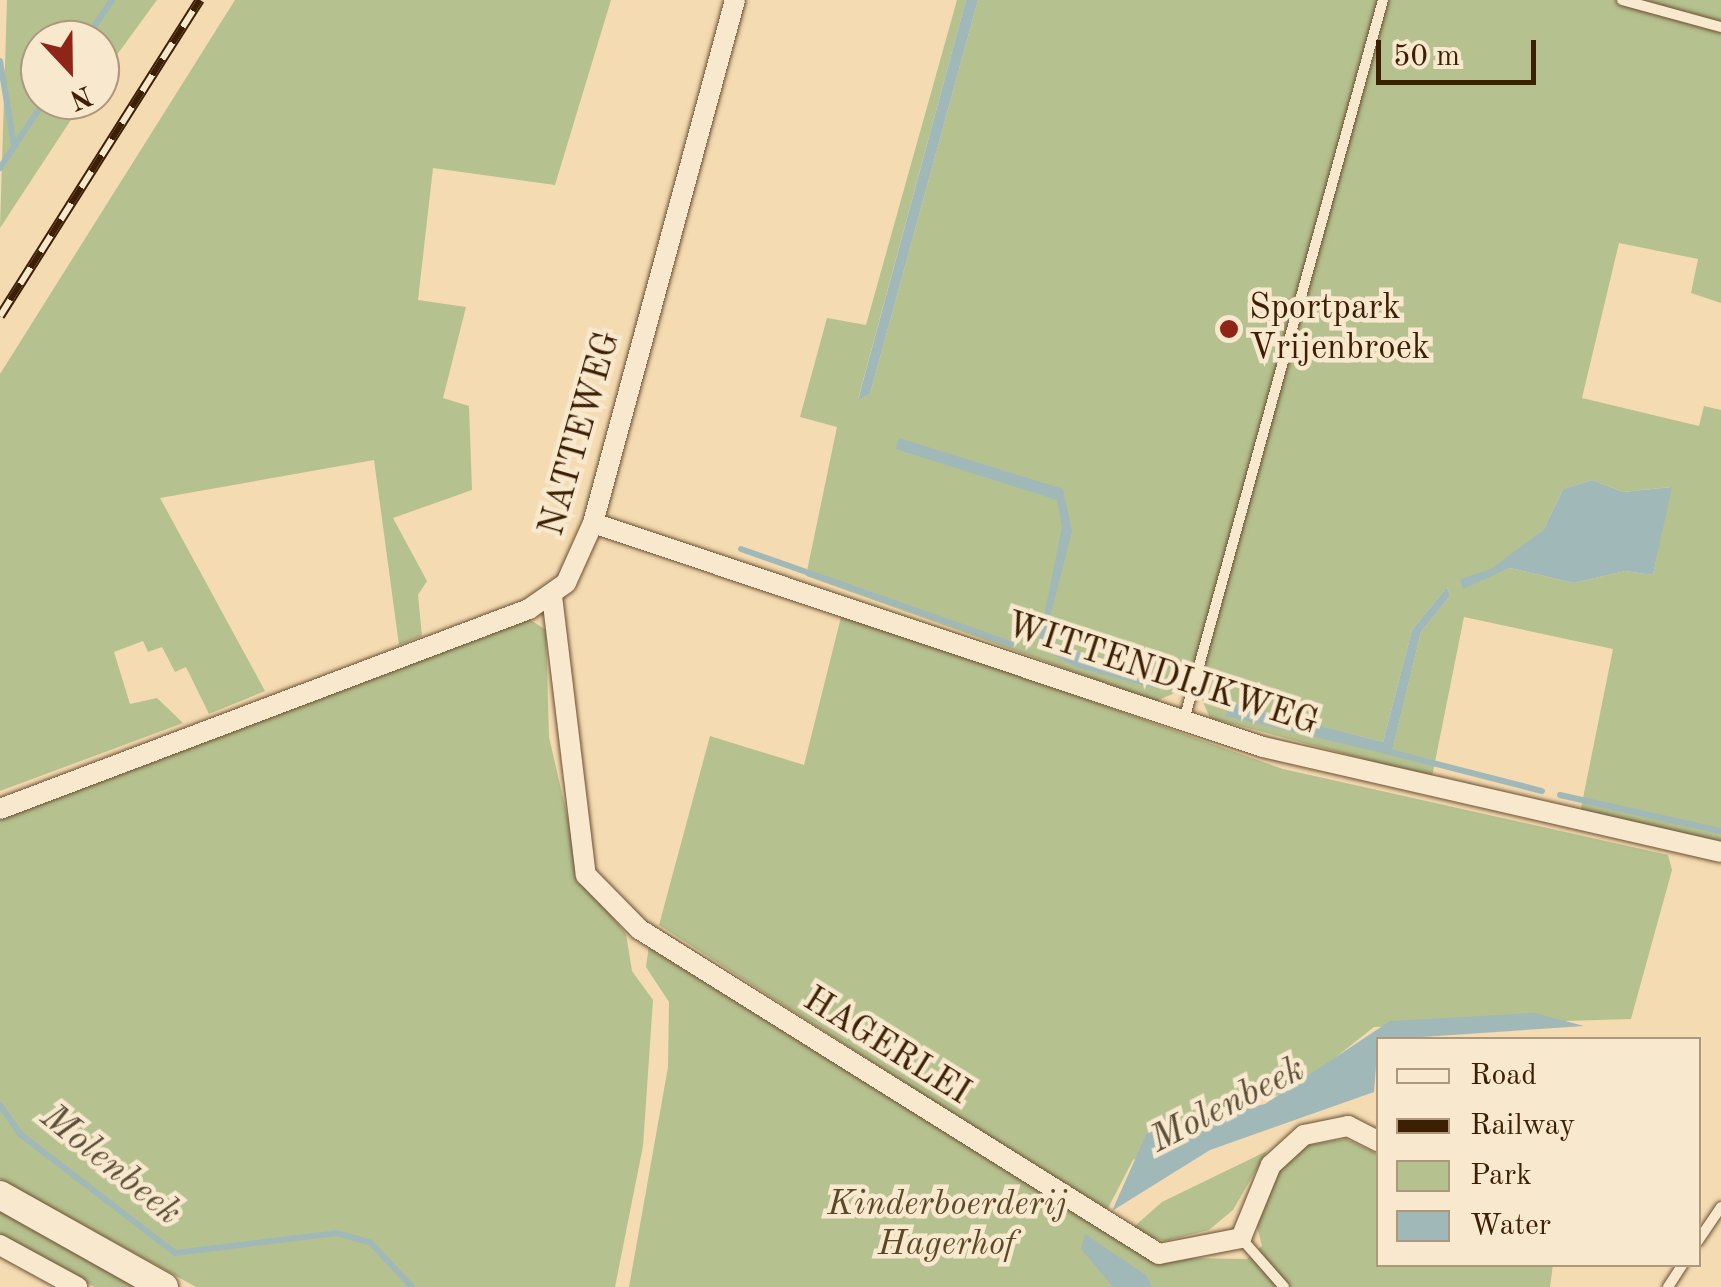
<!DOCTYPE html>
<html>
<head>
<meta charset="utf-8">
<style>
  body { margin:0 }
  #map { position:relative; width:1721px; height:1287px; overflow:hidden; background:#f4dbb2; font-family:"Old Standard TT",serif }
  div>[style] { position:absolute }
  .green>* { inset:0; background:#b6c190 }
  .water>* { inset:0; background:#a1b8b8 }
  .stream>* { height:6px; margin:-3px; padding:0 3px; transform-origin:3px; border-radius:3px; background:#a1b8b8 }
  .roads { filter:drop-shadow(0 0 2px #6b4f2f) drop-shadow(0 0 2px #6b4f2f) }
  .lane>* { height:10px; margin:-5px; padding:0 5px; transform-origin:5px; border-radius:5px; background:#f8e8cd }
  .street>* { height:20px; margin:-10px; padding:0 10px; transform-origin:10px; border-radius:10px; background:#f8e8cd }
  .secondary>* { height:28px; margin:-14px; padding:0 14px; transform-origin:14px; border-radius:14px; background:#f8e8cd }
  .rail>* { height:10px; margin-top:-5px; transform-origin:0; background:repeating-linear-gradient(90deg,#f8e8cd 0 19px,#3d2003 0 38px); box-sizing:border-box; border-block:2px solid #3d2003 }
  .dots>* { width:28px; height:28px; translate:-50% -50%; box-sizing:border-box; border:5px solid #f8e8cd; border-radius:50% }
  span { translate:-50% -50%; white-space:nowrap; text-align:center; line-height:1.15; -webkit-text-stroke:9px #f8e8cd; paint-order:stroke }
  .poi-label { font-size:35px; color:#3d2003 }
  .left { translate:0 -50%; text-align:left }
  .street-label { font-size:35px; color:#3d2003 }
  .park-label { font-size:35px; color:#5b4826; font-style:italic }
  .water-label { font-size:38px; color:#5b4e39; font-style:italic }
  .legend { position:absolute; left:1376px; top:1037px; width:325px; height:230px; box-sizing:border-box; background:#f8e8cd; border:2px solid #ad987c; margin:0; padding:12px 18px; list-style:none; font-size:30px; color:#3d2003 }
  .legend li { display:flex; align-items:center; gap:20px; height:50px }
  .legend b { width:50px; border:2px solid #ad987c }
  .north { position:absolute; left:20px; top:20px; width:100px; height:100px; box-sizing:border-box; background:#f8e8cd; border:2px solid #ad987c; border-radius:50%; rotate:158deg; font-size:28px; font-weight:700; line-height:40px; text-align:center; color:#3d2003 }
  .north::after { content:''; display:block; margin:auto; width:35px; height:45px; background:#8f2418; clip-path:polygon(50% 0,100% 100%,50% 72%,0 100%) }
  .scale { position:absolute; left:1376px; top:40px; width:160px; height:45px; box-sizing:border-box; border:5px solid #3d2003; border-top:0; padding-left:12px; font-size:30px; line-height:35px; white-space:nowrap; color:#3d2003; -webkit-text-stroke:8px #f8e8cd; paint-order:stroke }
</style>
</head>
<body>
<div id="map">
  <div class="green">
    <i style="clip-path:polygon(7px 0,157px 0,100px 78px,100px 40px,40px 40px,40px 100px,84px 100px,0 228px)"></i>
    <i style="clip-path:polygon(235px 0,611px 0,555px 185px,433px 168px,418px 300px,466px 307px,443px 398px,469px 406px,472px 490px,393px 518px,427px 581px,418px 595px,422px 636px,399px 645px,374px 460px,160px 498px,265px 691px,209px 714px,186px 667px,175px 672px,162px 647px,148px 652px,143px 641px,114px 652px,130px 704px,157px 698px,183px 723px,0 791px,0 374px)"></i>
    <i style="clip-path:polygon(evenodd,957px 0,966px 0,858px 399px,870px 394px,978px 0,1721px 0,1721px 303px,1691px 293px,1698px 259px,1619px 243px,1582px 398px,1699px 426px,1704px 406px,1721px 410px,1721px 841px,1580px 813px,1613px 649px,1464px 617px,1432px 777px,1210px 718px,1200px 695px,1205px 678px,1186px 672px,1182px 690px,1156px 701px,806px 576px,837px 427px,800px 417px,827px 318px,866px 325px,957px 0,1592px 480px,1623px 492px,1671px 487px,1653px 575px,1625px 571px,1574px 583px,1510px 568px,1463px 588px,1461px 579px,1491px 570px,1544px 529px,1563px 489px,1592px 480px,957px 0,1447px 587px,1450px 596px,1421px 632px,1391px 754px,1226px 715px,1232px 705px,1383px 742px,1412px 630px,1447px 587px)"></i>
    <i style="clip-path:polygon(842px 613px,1283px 769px,1668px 855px,1672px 870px,1631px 1019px,1374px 1027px,1293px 1091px,1215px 1112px,1133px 1160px,1106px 1212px,659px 925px,710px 736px,804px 765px)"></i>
    <i style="clip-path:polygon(529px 619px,546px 630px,549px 737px,582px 880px,626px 934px,632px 971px,653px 1000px,643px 1146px,615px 1287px,196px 1287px,0 1179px,0 819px)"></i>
    <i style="clip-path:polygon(649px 945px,1067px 1207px,1178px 1258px,1247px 1259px,1262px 1246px,1257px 1226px,1272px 1173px,1296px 1147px,1346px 1139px,1378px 1154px,1378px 1264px,1553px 1264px,1550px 1287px,629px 1287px,668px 1067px,669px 1002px,646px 967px)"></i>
    <i style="clip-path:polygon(1267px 1151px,1233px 1210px,1209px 1230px,1165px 1241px,1128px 1232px,1162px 1202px)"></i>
    <i style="clip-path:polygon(0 1207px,143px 1287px,94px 1287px,0 1234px)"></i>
  </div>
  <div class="water">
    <i style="clip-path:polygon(966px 0,978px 0,870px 394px,858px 400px)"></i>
    <i style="clip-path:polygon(899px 438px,1063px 489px,1072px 531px,1045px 637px,1161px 690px,1076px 667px,1038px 646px,1062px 527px,1057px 500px,896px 449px)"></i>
    <i style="clip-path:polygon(1592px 480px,1623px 492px,1672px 487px,1653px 575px,1625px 571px,1574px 583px,1510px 568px,1463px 589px,1460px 579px,1491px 569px,1544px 529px,1563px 489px)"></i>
    <i style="clip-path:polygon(1447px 587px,1450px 596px,1421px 632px,1391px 755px,1225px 716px,1232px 704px,1383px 742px,1412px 630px)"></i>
    <i style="clip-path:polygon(1535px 1013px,1584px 1026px,1378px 1040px,1374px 1092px,1210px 1150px,1112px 1211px,1149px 1128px,1265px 1104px,1390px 1021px)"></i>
    <i style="clip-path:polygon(1085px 1234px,1146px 1275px,1152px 1287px,1113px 1287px,1081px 1249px)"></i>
  </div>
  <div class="stream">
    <i style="left:85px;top:40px;width:48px;rotate:-56deg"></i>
    <i style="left:0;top:61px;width:86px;rotate:80.6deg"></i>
    <i style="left:0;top:168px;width:82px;rotate:-56.5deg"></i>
    <i style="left:741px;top:549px;width:286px;rotate:19.4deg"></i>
    <i style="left:1386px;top:751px;width:161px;rotate:14.4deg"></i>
    <i style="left:1560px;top:795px;width:165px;rotate:12.6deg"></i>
    <i style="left:0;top:1105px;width:35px;rotate:55deg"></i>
    <i style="left:20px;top:1134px;width:195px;rotate:37.5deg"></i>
    <i style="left:175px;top:1253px;width:163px;rotate:-7deg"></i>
    <i style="left:337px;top:1233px;width:35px;rotate:16deg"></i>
    <i style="left:371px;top:1243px;width:60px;rotate:47deg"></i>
  </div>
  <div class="roads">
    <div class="lane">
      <i style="left:1622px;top:0;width:103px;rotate:15.3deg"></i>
      <i style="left:1184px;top:720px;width:747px;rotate:-74.55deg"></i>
      <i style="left:1241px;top:1238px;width:65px;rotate:48.7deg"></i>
      <i style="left:1698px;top:1241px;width:41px;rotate:-55.9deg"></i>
      <i style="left:1668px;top:1287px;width:27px;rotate:-57deg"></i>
    </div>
    <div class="street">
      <i style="left:593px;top:523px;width:706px;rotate:18.49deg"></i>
      <i style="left:1263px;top:747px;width:470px;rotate:12.9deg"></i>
      <i style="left:552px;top:596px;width:281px;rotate:83.1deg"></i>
      <i style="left:586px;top:875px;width:76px;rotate:45.5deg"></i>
      <i style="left:639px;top:929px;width:613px;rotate:32.01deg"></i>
      <i style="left:1159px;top:1254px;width:84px;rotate:-11deg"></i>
      <i style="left:1241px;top:1238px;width:79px;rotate:-67.7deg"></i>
      <i style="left:1271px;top:1165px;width:45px;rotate:-42.3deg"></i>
      <i style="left:1304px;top:1135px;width:45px;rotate:-11.6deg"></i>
      <i style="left:1348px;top:1126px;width:34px;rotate:27deg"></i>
      <i style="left:0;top:809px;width:566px;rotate:-20.71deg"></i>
      <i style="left:529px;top:609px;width:45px;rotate:-35.1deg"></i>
      <i style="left:566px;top:583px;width:66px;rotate:-65.8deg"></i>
      <i style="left:593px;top:523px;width:542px;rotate:-74.81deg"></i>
      <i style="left:0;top:1245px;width:88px;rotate:28.6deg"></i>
    </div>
    <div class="secondary">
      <i style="left:0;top:1195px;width:188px;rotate:29.3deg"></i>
    </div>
  </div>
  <div class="rail">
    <i style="left:0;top:316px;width:374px;rotate:-57.7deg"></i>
  </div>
  <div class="dots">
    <i style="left:1229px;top:329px;background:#8f2418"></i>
  </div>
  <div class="poi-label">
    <span class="left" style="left:1249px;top:329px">Sportpark<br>Vrijenbroek</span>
  </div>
  <div class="street-label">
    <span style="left:581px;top:434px;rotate:-74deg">NATTEWEG</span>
    <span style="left:1162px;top:675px;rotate:18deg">WITTENDIJKWEG</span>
    <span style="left:886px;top:1047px;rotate:32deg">HAGERLEI</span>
  </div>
  <div class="park-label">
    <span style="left:947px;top:1225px">Kinderboerderij<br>Hagerhof</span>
  </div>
  <div class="water-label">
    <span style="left:1228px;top:1106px;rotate:-27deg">Molenbeek</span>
    <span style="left:110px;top:1166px;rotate:39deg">Molenbeek</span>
  </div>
  <ul class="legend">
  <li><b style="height:12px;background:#f8e8cd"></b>Road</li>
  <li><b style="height:12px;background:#3d2003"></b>Railway</li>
  <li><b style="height:28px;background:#b6c190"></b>Park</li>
  <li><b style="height:28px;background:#a1b8b8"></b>Water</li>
  </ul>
  <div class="north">N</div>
  <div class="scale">50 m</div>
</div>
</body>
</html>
